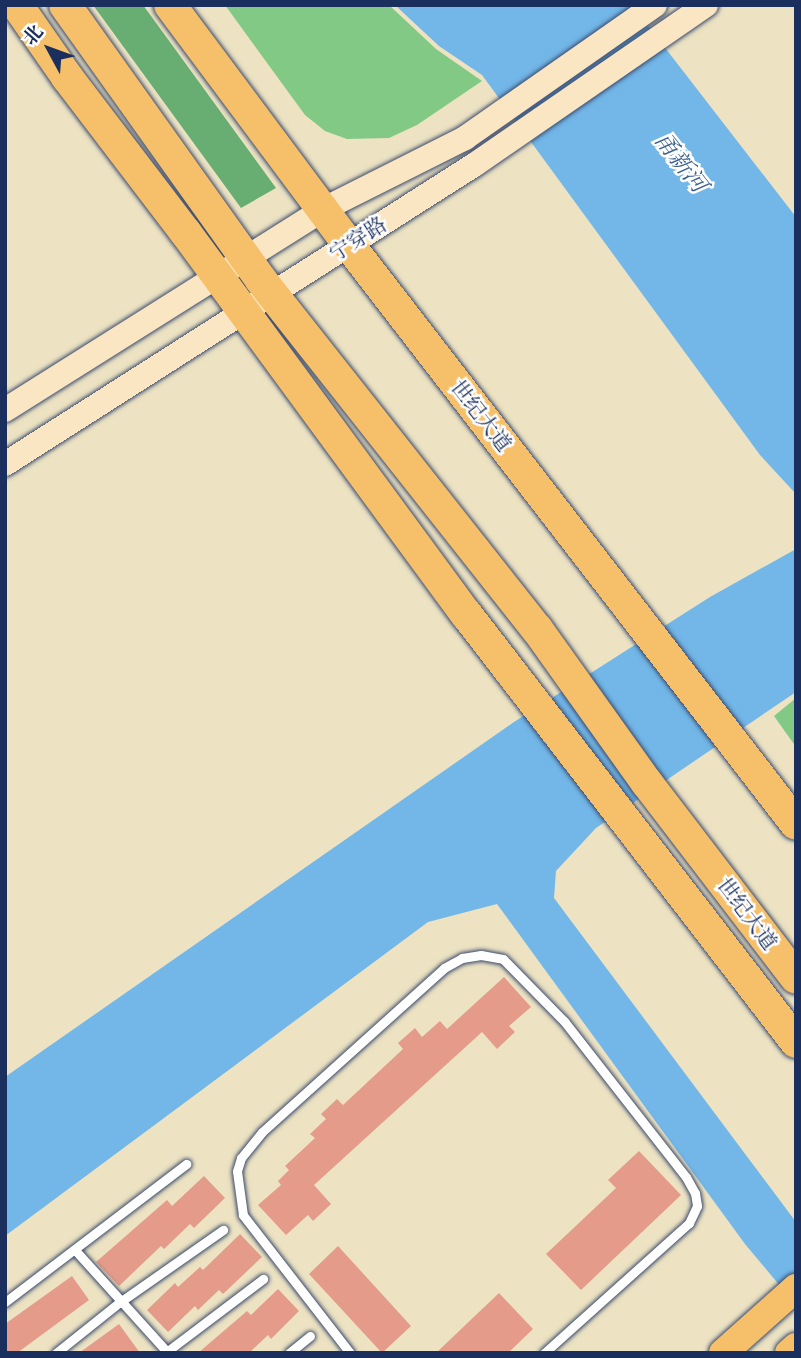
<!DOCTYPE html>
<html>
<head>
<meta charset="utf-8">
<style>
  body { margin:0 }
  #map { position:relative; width:801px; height:1358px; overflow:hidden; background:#ede3c3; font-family:"Libre Caslon Text","Noto Serif SC",serif }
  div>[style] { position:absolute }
  .green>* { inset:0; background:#81c985 }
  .forest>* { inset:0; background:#68ad72 }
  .water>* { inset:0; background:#72b7e8 }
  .building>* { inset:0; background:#e49b8a }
  .roads { filter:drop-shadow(0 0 2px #3a4a6d) drop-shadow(0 0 2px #3a4a6d) }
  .lane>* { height:9px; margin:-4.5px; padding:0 4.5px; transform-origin:4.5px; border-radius:4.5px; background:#fff }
  .secondary>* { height:24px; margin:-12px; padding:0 12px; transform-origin:12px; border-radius:12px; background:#fbe6c4 }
  .primary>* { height:28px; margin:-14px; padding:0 14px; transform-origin:14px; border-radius:14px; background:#f6c06b }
  .highway>* { height:32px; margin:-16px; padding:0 16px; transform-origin:16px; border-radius:16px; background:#f6c06b }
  span { translate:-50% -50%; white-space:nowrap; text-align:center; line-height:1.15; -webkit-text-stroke:5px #fff; paint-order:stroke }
  .street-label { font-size:21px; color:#1b2f5e }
  .water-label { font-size:23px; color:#395f8e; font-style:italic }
  .frame { position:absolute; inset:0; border:7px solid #1b2f5e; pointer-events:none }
  .north { position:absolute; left:14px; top:14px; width:70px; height:70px; -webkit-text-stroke:5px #fff; paint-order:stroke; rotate:311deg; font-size:19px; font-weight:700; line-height:28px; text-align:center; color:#1b2f5e }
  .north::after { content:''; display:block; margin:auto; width:24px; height:32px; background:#1b2f5e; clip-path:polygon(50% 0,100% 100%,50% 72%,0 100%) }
</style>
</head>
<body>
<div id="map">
  <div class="green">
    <i style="clip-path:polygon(225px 5px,389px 5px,436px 49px,482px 81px,417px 125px,389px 138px,347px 139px,325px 131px,305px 115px)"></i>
    <i style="clip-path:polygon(796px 698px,796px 747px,774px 716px)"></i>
  </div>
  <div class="forest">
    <i style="clip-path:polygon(93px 5px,143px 5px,276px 188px,241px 208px)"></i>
  </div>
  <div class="water">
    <i style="clip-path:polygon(395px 5px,632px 5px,796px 217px,796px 494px,760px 455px,482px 75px,439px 46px)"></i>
    <i style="clip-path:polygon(796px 549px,796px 692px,596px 828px,556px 871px,554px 898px,796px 1222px,796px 1305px,745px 1244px,497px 904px,428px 922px,5px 1236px,5px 1077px,514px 722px,710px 597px)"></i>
  </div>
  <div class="building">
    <i style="clip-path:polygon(504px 977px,531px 1007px,509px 1026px,515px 1032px,497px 1049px,482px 1032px,314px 1185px,331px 1204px,313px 1221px,308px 1215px,286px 1235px,258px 1205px,281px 1185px,278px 1181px,289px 1170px,285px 1166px,315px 1138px,310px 1134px,326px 1119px,321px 1114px,337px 1099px,343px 1105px,403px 1049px,398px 1043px,415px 1028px,422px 1037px,440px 1021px,447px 1029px)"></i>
    <i style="clip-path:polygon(639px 1151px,681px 1195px,581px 1290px,546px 1254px,616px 1188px,608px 1180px)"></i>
    <i style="clip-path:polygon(204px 1176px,225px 1198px,194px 1228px,190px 1224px,164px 1249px,161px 1246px,119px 1286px,96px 1262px,167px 1200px,172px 1206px)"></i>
    <i style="clip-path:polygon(240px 1234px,262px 1257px,223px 1294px,219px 1290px,198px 1310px,195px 1306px,168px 1332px,147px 1310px,175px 1283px,178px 1287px,200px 1267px,203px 1270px)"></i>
    <i style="clip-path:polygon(338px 1246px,411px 1326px,382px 1353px,309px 1274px)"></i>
    <i style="clip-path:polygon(72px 1276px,89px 1300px,17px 1353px,5px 1353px,5px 1324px)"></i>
    <i style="clip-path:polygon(278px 1289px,299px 1311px,271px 1339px,268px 1335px,249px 1353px,198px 1353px,247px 1311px,251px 1315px)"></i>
    <i style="clip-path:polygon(499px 1293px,533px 1329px,508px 1353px,436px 1353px)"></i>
    <i style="clip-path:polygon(119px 1324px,140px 1353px,79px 1353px)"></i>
  </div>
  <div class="roads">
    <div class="lane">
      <i style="left:75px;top:1250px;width:139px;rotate:47.9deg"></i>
      <i style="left:5px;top:1302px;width:228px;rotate:-37.3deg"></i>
      <i style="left:56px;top:1353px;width:82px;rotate:-38.6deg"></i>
      <i style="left:120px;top:1302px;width:126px;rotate:-35deg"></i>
      <i style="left:165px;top:1353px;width:123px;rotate:-37.1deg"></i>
      <i style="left:289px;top:1353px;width:27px;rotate:-39deg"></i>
      <i style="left:350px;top:1353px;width:175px;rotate:-127.8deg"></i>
      <i style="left:243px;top:1215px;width:44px;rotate:-97.8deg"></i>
      <i style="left:237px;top:1171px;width:14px;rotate:-73deg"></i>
      <i style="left:241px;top:1158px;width:33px;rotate:-51deg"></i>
      <i style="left:262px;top:1132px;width:245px;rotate:-42deg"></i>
      <i style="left:444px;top:968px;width:21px;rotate:-29deg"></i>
      <i style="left:462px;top:958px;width:19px;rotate:-9deg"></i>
      <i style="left:481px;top:955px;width:22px;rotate:10deg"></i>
      <i style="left:503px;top:959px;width:87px;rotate:45.5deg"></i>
      <i style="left:564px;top:1021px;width:198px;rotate:52deg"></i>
      <i style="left:686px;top:1177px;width:18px;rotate:61deg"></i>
      <i style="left:695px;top:1193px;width:13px;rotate:81deg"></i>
      <i style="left:697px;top:1206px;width:19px;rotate:115deg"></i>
      <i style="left:689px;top:1223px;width:195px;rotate:138.1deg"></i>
    </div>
    <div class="secondary">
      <i style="left:5px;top:410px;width:375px;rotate:-32.2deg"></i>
      <i style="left:322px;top:210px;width:160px;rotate:-26.7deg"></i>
      <i style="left:465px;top:138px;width:232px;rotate:-35deg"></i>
      <i style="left:5px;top:464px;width:556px;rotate:-32.52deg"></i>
      <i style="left:474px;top:165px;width:282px;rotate:-34.6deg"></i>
    </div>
    <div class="primary">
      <i style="left:723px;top:1353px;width:98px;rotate:-41.7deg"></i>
      <i style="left:789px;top:1353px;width:9px;rotate:-41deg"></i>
    </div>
    <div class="highway">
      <i style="left:17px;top:5px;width:88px;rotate:55.2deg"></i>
      <i style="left:67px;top:77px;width:196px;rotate:52.7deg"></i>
      <i style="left:186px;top:233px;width:474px;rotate:53.7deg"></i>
      <i style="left:467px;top:615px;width:539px;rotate:52.39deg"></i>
      <i style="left:65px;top:5px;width:338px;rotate:54.5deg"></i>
      <i style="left:261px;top:280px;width:445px;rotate:51.7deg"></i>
      <i style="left:537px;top:629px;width:189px;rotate:54.5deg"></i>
      <i style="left:647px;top:783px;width:245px;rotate:52.6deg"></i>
      <i style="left:170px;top:5px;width:299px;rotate:53.3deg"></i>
      <i style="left:349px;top:245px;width:731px;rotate:52.33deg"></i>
    </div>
  </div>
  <div class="street-label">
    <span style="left:358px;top:239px;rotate:-33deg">宁穿路</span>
    <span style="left:481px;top:416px;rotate:52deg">世纪大道</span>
    <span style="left:747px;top:914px;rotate:53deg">世纪大道</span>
  </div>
  <div class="water-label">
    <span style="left:681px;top:162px;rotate:52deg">甬新河</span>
  </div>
  <div class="frame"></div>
  <div class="north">北</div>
</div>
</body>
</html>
